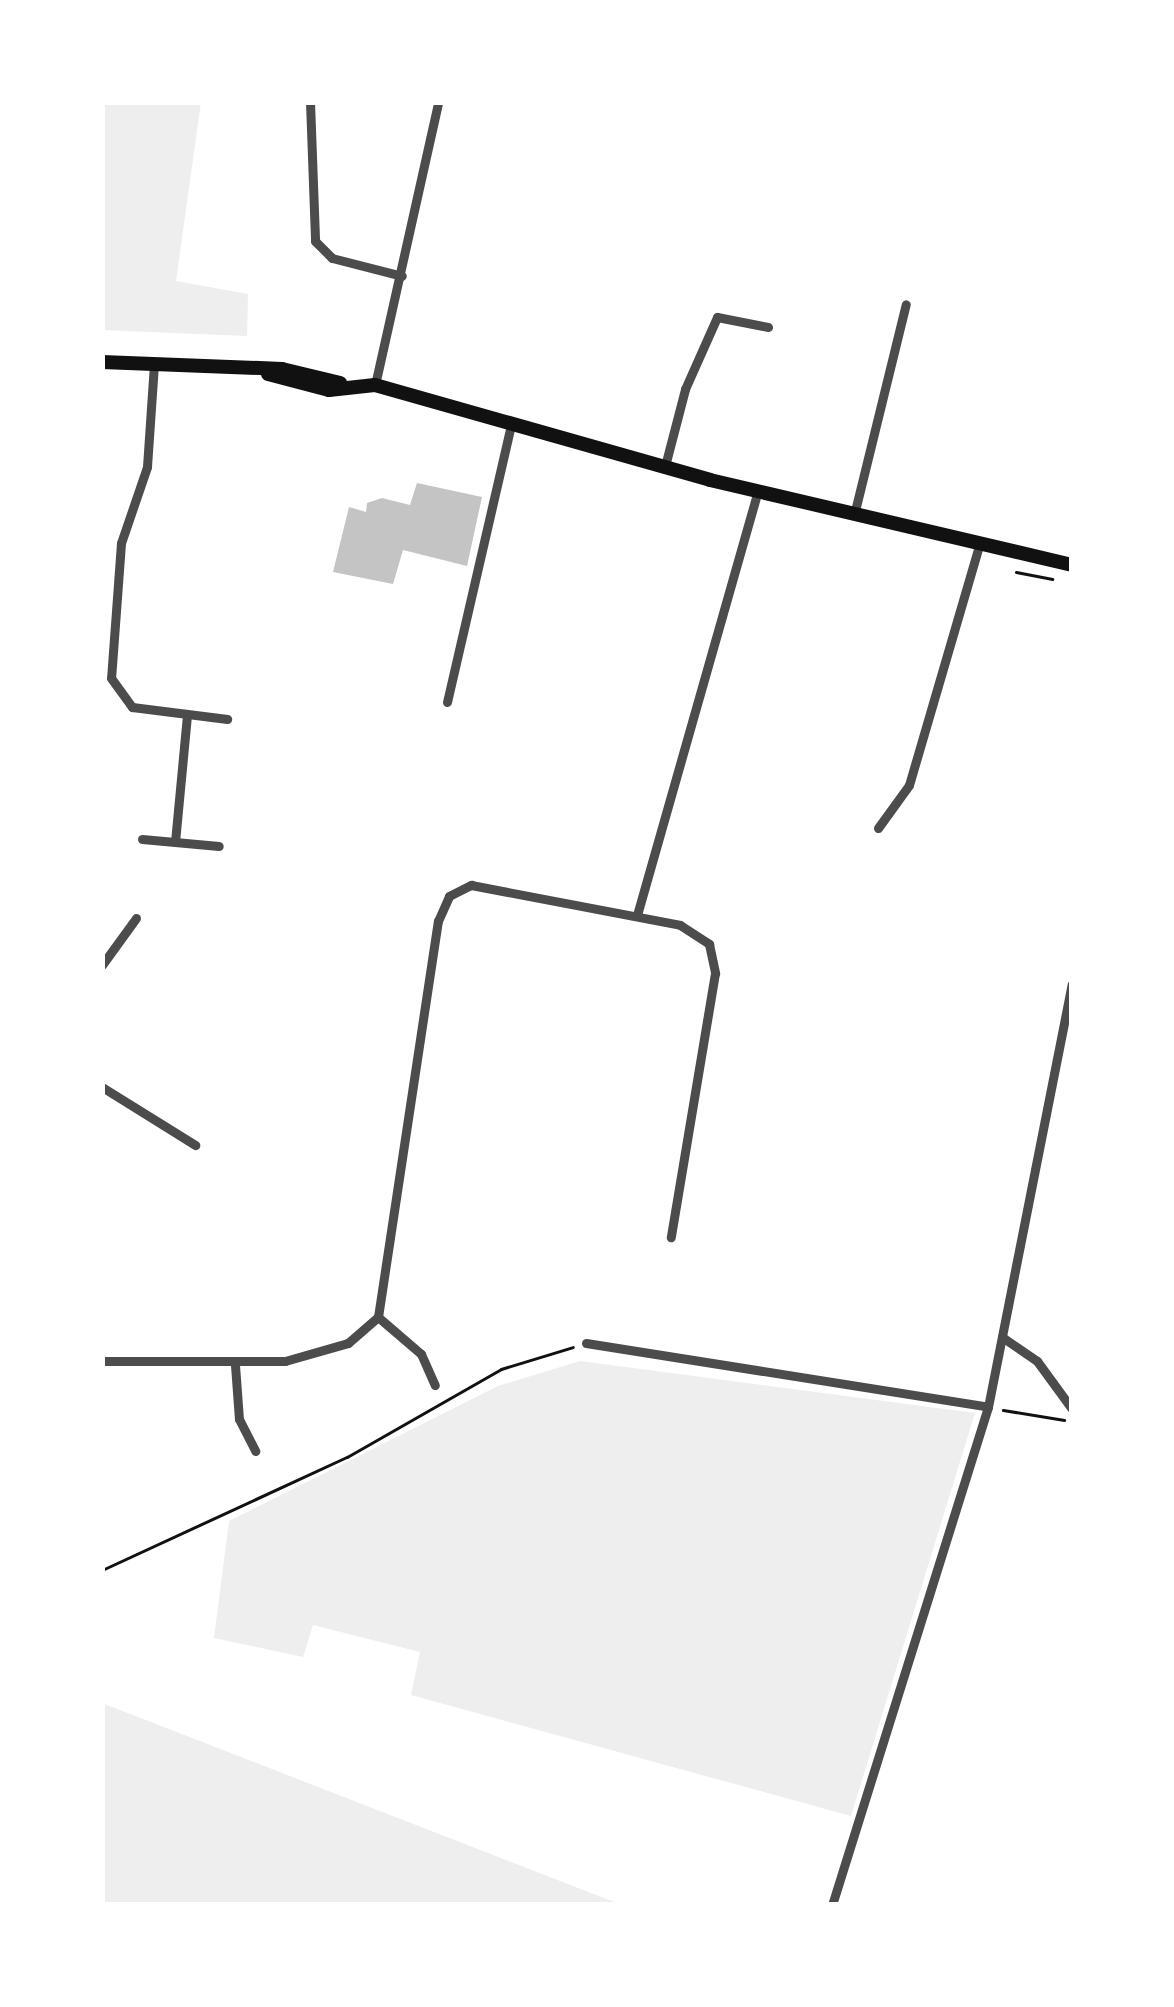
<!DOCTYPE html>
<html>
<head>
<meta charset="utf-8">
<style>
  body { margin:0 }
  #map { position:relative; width:1174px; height:2007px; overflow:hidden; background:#fff; font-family:Barlow,sans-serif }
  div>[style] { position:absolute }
  .green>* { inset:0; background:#eee }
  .building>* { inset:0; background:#c4c4c4 }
  .path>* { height:3px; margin:-1.5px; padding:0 1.5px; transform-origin:1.5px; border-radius:1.5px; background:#111 }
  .minor>* { height:9px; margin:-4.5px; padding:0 4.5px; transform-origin:4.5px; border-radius:4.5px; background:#4c4c4c }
  .secondary>* { height:14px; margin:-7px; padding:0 7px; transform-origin:7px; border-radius:7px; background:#111 }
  span { translate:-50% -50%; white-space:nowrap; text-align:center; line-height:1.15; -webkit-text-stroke:9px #fff; paint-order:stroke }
  .frame { position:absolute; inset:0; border:105px solid #fff; pointer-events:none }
</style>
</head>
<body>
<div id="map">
  <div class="green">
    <i style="clip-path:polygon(102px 102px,201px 102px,176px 281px,248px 294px,247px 336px,102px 330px)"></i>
    <i style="clip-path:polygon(580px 1361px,975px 1413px,851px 1816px,411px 1695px,420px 1652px,313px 1625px,303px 1657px,214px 1638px,229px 1521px,498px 1386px)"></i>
    <i style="clip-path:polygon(102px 1703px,622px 1905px,102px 1905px)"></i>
  </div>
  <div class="building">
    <i style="clip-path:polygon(417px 483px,482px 497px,467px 566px,403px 550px,393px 584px,333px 572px,349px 507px,366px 512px,367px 503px,382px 498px,410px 505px)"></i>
  </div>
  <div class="path">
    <i style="left:1016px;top:572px;width:37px;rotate:11deg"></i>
    <i style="left:1003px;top:1410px;width:62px;rotate:9.3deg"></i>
    <i style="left:102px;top:1570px;width:270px;rotate:-24.8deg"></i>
    <i style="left:347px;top:1457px;width:177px;rotate:-29.7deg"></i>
    <i style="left:501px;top:1369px;width:75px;rotate:-17deg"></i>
  </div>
  <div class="minor">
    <i style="left:310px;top:102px;width:139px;rotate:87.9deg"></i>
    <i style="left:315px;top:241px;width:24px;rotate:45deg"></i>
    <i style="left:332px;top:258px;width:72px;rotate:14.4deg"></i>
    <i style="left:154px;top:364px;width:103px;rotate:93.9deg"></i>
    <i style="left:147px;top:467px;width:80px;rotate:108.9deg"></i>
    <i style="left:121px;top:543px;width:135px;rotate:94.2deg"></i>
    <i style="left:111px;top:678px;width:36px;rotate:54deg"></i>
    <i style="left:132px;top:707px;width:96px;rotate:7.2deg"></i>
    <i style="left:375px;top:385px;width:290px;rotate:-77.4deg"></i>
    <i style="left:665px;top:466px;width:80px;rotate:-75.4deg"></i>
    <i style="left:685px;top:389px;width:79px;rotate:-66deg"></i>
    <i style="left:717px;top:317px;width:52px;rotate:11.1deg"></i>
    <i style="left:854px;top:515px;width:217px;rotate:-76.2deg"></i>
    <i style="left:447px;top:702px;width:285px;rotate:-77deg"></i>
    <i style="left:878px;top:828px;width:53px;rotate:-54.2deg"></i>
    <i style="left:909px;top:785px;width:249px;rotate:-73.7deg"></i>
    <i style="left:142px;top:839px;width:77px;rotate:5.2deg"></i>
    <i style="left:175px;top:842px;width:127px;rotate:-84.6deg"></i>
    <i style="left:637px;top:915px;width:442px;rotate:-74.1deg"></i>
    <i style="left:102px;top:965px;width:58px;rotate:-54.1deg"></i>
    <i style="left:102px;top:1087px;width:110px;rotate:31.9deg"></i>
    <i style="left:378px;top:1317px;width:401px;rotate:-81.4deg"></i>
    <i style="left:438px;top:921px;width:27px;rotate:-66deg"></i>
    <i style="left:449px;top:896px;width:25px;rotate:-27deg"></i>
    <i style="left:471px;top:885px;width:213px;rotate:10.8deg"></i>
    <i style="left:680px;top:925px;width:35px;rotate:33deg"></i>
    <i style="left:709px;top:944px;width:30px;rotate:78deg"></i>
    <i style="left:715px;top:973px;width:268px;rotate:99.5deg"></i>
    <i style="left:1002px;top:1337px;width:42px;rotate:34.4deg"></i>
    <i style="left:1037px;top:1361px;width:59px;rotate:53.9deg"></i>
    <i style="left:586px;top:1343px;width:407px;rotate:9deg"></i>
    <i style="left:102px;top:1361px;width:183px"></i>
    <i style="left:285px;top:1361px;width:66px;rotate:-15.9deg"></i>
    <i style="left:348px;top:1343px;width:40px;rotate:-41deg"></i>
    <i style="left:378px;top:1317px;width:57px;rotate:40.7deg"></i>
    <i style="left:421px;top:1354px;width:34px;rotate:66deg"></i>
    <i style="left:235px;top:1365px;width:54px;rotate:85.8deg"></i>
    <i style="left:239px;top:1419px;width:36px;rotate:63deg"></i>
    <i style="left:832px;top:1905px;width:522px;rotate:-72.61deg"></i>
    <i style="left:988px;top:1407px;width:431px;rotate:-78.8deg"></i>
  </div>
  <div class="secondary">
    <i style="left:102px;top:362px;width:180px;rotate:2.2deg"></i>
    <i style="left:282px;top:369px;width:60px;rotate:13.6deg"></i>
    <i style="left:268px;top:374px;width:63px;rotate:14.7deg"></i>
    <i style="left:329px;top:390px;width:46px;rotate:-6.2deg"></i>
    <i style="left:375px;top:385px;width:348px;rotate:15.8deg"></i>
    <i style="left:710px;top:480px;width:372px;rotate:13.2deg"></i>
  </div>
  <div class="frame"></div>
</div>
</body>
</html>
